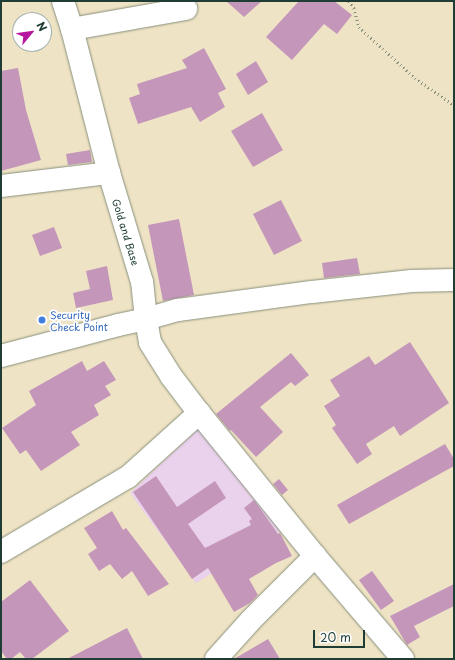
<!DOCTYPE html>
<html>
<head>
<meta charset="utf-8">
<style>
  body { margin:0 }
  #map { position:relative; width:455px; height:660px; overflow:hidden; background:#efe3c5; font-family:"Playpen Sans",sans-serif }
  div>[style] { position:absolute }
  .built>* { inset:0; background:#ead1ec }
  .building>* { inset:0; background:#c496ba }
  .path>* { height:2.5px; margin-top:-1.25px; transform-origin:0; background:repeating-linear-gradient(90deg,#87907c 0 1px,transparent 0 4px) }
  .roads { filter:drop-shadow(0 0 1px #87907c) drop-shadow(0 0 1px #87907c) }
  .minor>* { height:22px; margin:-11px; padding:0 11px; transform-origin:11px; border-radius:11px; background:#fff }
  .major>* { height:22px; margin:-11px; padding:0 11px; transform-origin:11px; border-radius:11px; background:#fff }
  .dots>* { width:11px; height:11px; translate:-50% -50%; box-sizing:border-box; border:2px solid #fff; border-radius:50% }
  span { translate:-50% -50%; white-space:nowrap; text-align:center; line-height:1.15; -webkit-text-stroke:3.5px #fff; paint-order:stroke }
  .street-label { font-size:10px; color:#1f3d34 }
  .shop-label { font-size:10px; color:#366cbe }
  .left { translate:0 -50%; text-align:left }
  .frame { position:absolute; inset:0; border:2px solid #1f3d34; pointer-events:none }
  .north { position:absolute; left:12px; top:12px; width:40px; height:40px; box-sizing:border-box; background:#fff; border:1px solid #a5b1ae; border-radius:50%; rotate:61deg; font-size:11px; font-weight:700; line-height:16px; text-align:center; color:#1f3d34 }
  .north::after { content:''; display:block; margin:auto; width:14px; height:18px; background:#b5179e; clip-path:polygon(50% 0,100% 100%,50% 72%,0 100%) }
  .scale { position:absolute; left:313px; top:630px; width:52px; height:18px; box-sizing:border-box; border:2px solid #1f3d34; border-top:0; padding-left:5px; font-size:12px; line-height:14px; white-space:nowrap; color:#1f3d34; -webkit-text-stroke:3px #fff; paint-order:stroke }
</style>
</head>
<body>
<div id="map">
  <div class="built">
    <i style="clip-path:polygon(199px 428px,281px 531px,196px 583px,130px 493px)"></i>
  </div>
  <div class="building">
    <i style="clip-path:polygon(226px 1px,262px 1px,244px 17px)"></i>
    <i style="clip-path:polygon(299px 1px,334px 1px,352px 15px,337px 34px,324px 24px,292px 60px,266px 37px)"></i>
    <i style="clip-path:polygon(204px 48px,226px 89px,218px 93px,225px 107px,200px 122px,191px 107px,138px 124px,129px 98px,140px 94px,137px 84px,187px 68px,182px 60px)"></i>
    <i style="clip-path:polygon(256px 61px,268px 82px,248px 95px,236px 74px)"></i>
    <i style="clip-path:polygon(18px 68px,26px 110px,41px 160px,1px 171px,1px 71px)"></i>
    <i style="clip-path:polygon(262px 113px,283px 150px,253px 167px,231px 131px)"></i>
    <i style="clip-path:polygon(90px 150px,92px 162px,68px 165px,66px 154px)"></i>
    <i style="clip-path:polygon(281px 200px,302px 241px,274px 255px,253px 214px)"></i>
    <i style="clip-path:polygon(179px 219px,194px 295px,163px 301px,148px 225px)"></i>
    <i style="clip-path:polygon(54px 227px,62px 248px,40px 256px,32px 235px)"></i>
    <i style="clip-path:polygon(357px 258px,360px 274px,324px 278px,322px 263px)"></i>
    <i style="clip-path:polygon(107px 266px,113px 300px,76px 308px,73px 293px,90px 289px,86px 271px)"></i>
    <i style="clip-path:polygon(410px 342px,449px 403px,400px 436px,394px 426px,366px 444px,372px 454px,357px 464px,332px 428px,336px 425px,324px 406px,340px 396px,330px 380px,369px 356px,375px 365px)"></i>
    <i style="clip-path:polygon(291px 353px,309px 375px,295px 386px,291px 382px,260px 407px,283px 432px,256px 457px,231px 430px,230px 431px,216px 414px)"></i>
    <i style="clip-path:polygon(82px 361px,87px 371px,104px 361px,116px 380px,105px 386px,111px 395px,94px 405px,99px 415px,71px 432px,80px 445px,41px 471px,26px 450px,20px 454px,2px 428px,36px 405px,29px 391px)"></i>
    <i style="clip-path:polygon(445px 444px,454px 459px,454px 466px,349px 524px,337px 505px)"></i>
    <i style="clip-path:polygon(156px 476px,177px 507px,215px 481px,226px 498px,188px 524px,205px 548px,251px 525px,249px 521px,252px 519px,244px 508px,254px 500px,278px 534px,280px 533px,292px 556px,276px 563px,249px 579px,258px 595px,250px 603px,234px 612px,208px 568px,192px 579px,133px 492px)"></i>
    <i style="clip-path:polygon(279px 479px,288px 490px,282px 495px,273px 484px)"></i>
    <i style="clip-path:polygon(112px 511px,123px 530px,126px 528px,169px 584px,148px 596px,132px 571px,122px 579px,110px 564px,99px 571px,88px 554px,97px 548px,84px 528px)"></i>
    <i style="clip-path:polygon(372px 571px,394px 601px,381px 610px,359px 580px)"></i>
    <i style="clip-path:polygon(30px 580px,69px 631px,32px 659px,26px 659px,20px 652px,11px 659px,7px 659px,1px 651px,1px 602px)"></i>
    <i style="clip-path:polygon(454px 584px,454px 606px,414px 626px,420px 637px,407px 645px,390px 616px)"></i>
    <i style="clip-path:polygon(127px 628px,143px 659px,67px 659px)"></i>
    <i style="clip-path:polygon(268px 639px,280px 659px,234px 659px)"></i>
  </div>
  <div class="path">
    <i style="left:349px;top:1px;width:9px;rotate:54deg"></i>
    <i style="left:354px;top:8px;width:20px;rotate:75deg"></i>
    <i style="left:359px;top:27px;width:76px;rotate:42.3deg"></i>
    <i style="left:415px;top:78px;width:47px;rotate:34.7deg"></i>
  </div>
  <div class="roads">
    <div class="minor">
      <i style="left:72px;top:29px;width:116px;rotate:-10deg"></i>
      <i style="left:1px;top:186px;width:109px;rotate:-6.9deg"></i>
      <i style="left:1px;top:552px;width:147px;rotate:-30.6deg"></i>
      <i style="left:128px;top:477px;width:96px;rotate:-42deg"></i>
      <i style="left:216px;top:659px;width:52px;rotate:-48.1deg"></i>
      <i style="left:251px;top:620px;width:91px;rotate:-45deg"></i>
      <i style="left:403px;top:659px;width:135px;rotate:-130.5deg"></i>
      <i style="left:315px;top:556px;width:184px;rotate:-129deg"></i>
      <i style="left:199px;top:413px;width:46px;rotate:-127.1deg"></i>
      <i style="left:171px;top:376px;width:40px;rotate:-122deg"></i>
      <i style="left:150px;top:342px;width:23px;rotate:-100deg"></i>
      <i style="left:146px;top:319px;width:33px;rotate:-16deg"></i>
      <i style="left:178px;top:310px;width:135px;rotate:-7.7deg"></i>
      <i style="left:312px;top:292px;width:100px;rotate:-6.3deg"></i>
      <i style="left:411px;top:281px;width:43px;rotate:-1.3deg"></i>
    </div>
    <div class="major">
      <i style="left:1px;top:356px;width:121px;rotate:-14.8deg"></i>
      <i style="left:118px;top:325px;width:29px;rotate:-12deg"></i>
      <i style="left:146px;top:319px;width:37px;rotate:-96deg"></i>
      <i style="left:142px;top:282px;width:114px;rotate:-106.8deg"></i>
      <i style="left:109px;top:173px;width:149px;rotate:-104.4deg"></i>
      <i style="left:72px;top:29px;width:29px;rotate:-108deg"></i>
    </div>
  </div>
  <div class="dots">
    <i style="left:42px;top:320px;background:#3f7fe0"></i>
  </div>
  <div class="street-label">
    <span style="left:126px;top:232px;rotate:73deg">Gold and Base</span>
  </div>
  <div class="shop-label">
    <span class="left" style="left:50px;top:320px">Security<br>Check Point</span>
  </div>
  <div class="frame"></div>
  <div class="north">N</div>
  <div class="scale">20 m</div>
</div>
</body>
</html>
